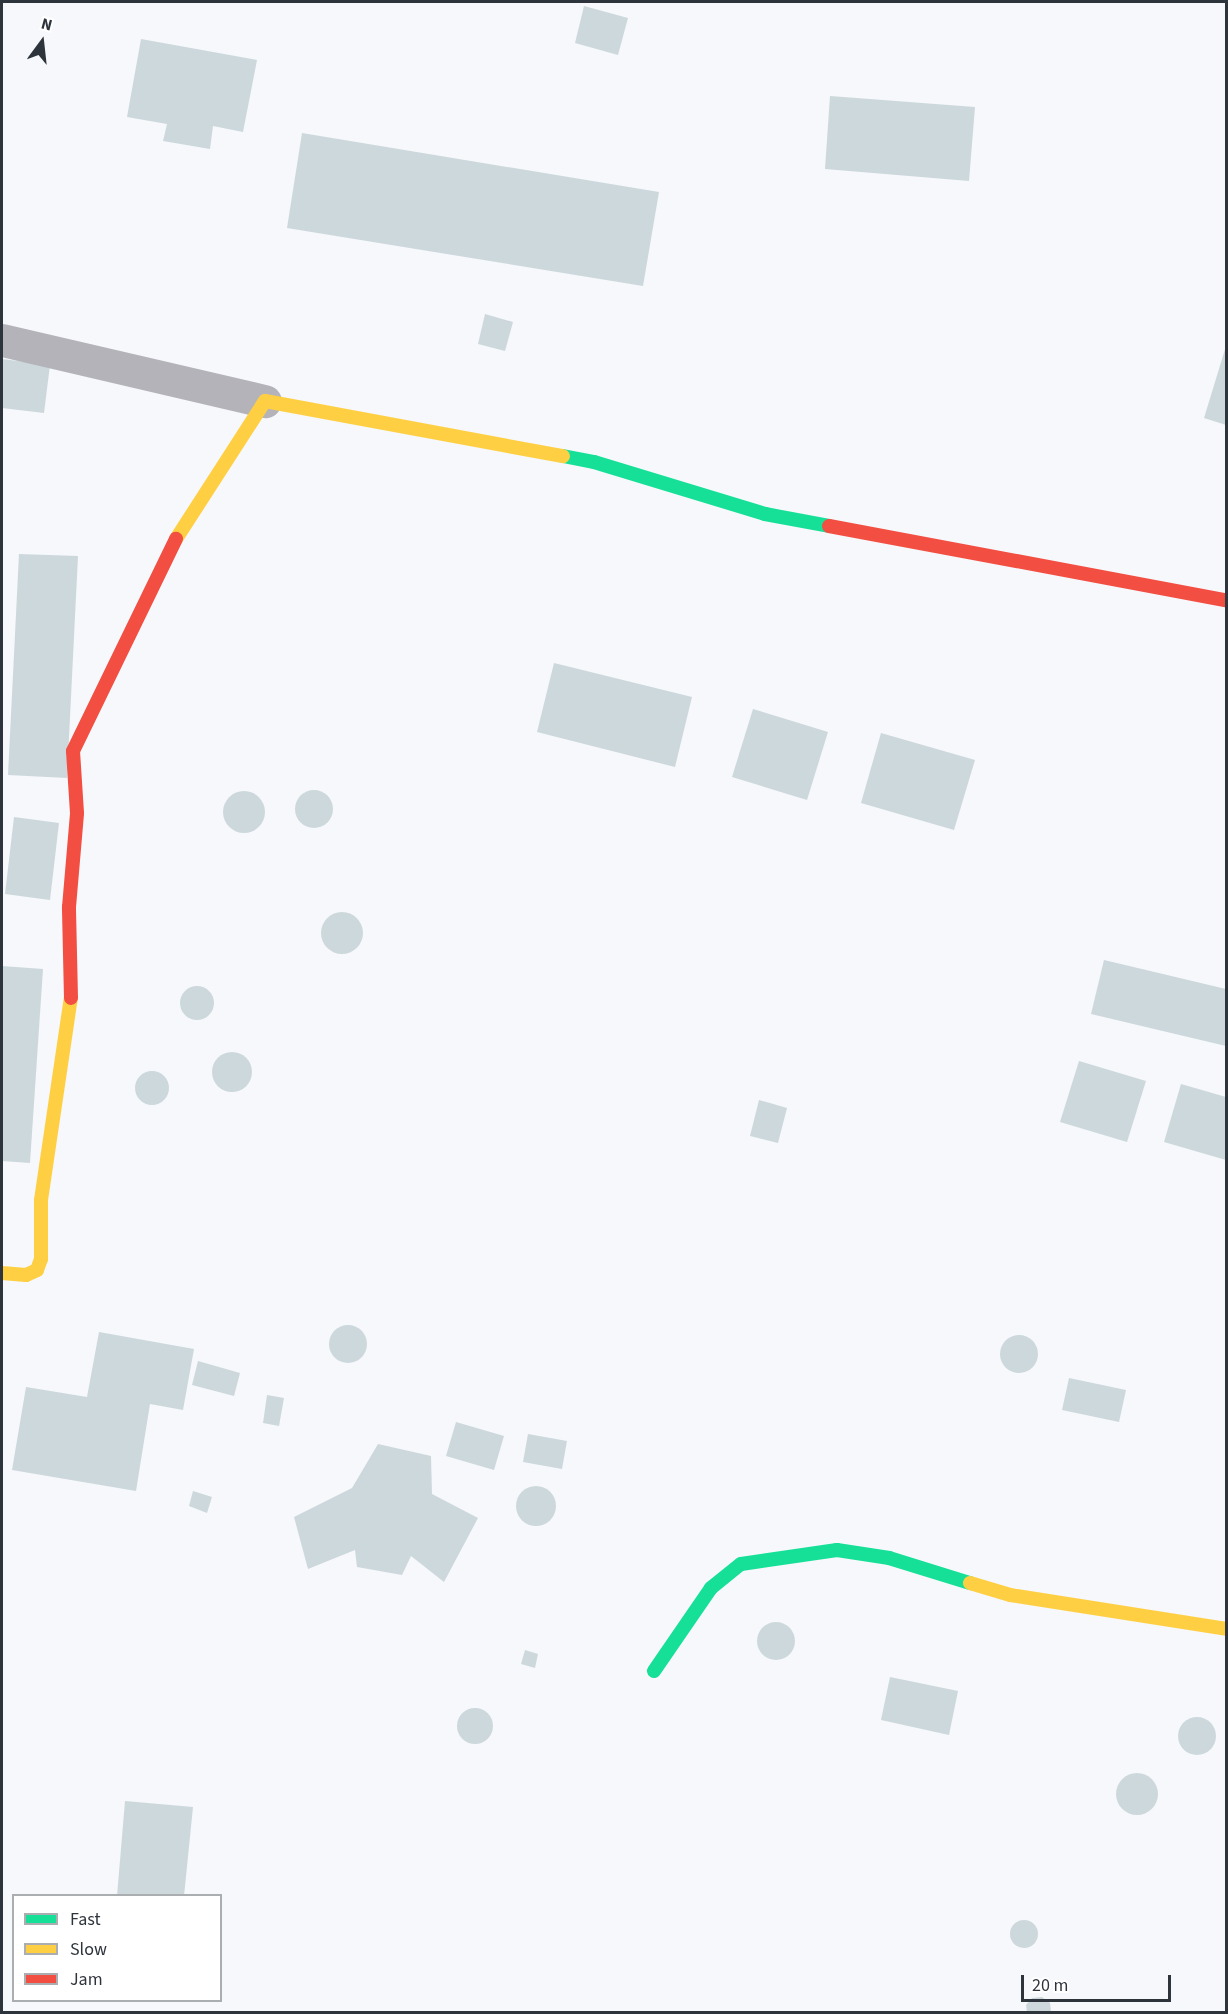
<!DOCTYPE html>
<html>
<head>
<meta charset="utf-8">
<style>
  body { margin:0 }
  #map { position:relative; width:1228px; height:2014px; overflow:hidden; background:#f6f8fb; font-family:"Source Sans 3",sans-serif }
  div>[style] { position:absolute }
  .building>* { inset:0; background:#cdd8dd }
  .round { border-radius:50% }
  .street>* { height:33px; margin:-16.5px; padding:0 16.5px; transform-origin:16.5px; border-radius:16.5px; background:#b3b3b9 }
  .fast>* { height:14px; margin:-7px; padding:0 7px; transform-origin:7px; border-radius:7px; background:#16e098 }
  .slow>* { height:14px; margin:-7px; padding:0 7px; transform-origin:7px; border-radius:7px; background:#ffcf43 }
  .jam>* { height:14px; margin:-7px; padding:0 7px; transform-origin:7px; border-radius:7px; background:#f24e42 }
  span { translate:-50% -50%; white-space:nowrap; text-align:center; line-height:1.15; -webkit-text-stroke:4.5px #fff; paint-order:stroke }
  .frame { position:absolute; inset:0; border:3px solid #2e343c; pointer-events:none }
  .legend { position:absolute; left:12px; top:1894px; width:210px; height:108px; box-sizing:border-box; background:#fff; border:2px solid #abaeb1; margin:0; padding:8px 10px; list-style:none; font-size:18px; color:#2e343c }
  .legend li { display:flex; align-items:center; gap:12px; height:30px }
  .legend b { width:30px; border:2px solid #abaeb1 }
  .north { position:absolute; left:12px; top:12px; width:60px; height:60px; -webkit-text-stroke:4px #fff; paint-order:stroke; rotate:15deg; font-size:16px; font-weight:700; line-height:24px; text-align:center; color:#2e343c }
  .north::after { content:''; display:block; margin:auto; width:21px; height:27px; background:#2e343c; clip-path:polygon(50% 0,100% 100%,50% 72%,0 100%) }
  .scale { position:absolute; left:1021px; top:1975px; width:150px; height:27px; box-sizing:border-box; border:3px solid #2e343c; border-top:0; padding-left:8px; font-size:18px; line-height:21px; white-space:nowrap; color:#2e343c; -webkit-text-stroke:4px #fff; paint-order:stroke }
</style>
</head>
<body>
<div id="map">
  <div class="building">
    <i style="clip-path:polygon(584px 6px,628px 18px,618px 55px,575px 43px)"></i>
    <i style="clip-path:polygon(141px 39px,257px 60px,243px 132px,213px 126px,210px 149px,163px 141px,167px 124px,127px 117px)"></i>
    <i style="clip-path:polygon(830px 96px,975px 107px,969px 181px,825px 169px)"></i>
    <i style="clip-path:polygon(302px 133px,659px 192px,643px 286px,287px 228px)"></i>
    <i style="clip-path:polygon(485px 314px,513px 322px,505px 351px,478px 344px)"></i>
    <i style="clip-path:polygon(1226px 346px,1226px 425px,1204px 418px)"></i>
    <i style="clip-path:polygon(2px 359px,50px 365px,44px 413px,2px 408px)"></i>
    <i style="clip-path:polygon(19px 554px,78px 556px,67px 778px,8px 775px)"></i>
    <i style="clip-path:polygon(554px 663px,692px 697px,675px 767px,537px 732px)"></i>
    <i style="clip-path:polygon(753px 709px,828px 732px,807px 800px,732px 777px)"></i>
    <i style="clip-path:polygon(881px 733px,975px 760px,954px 830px,861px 803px)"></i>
    <i class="round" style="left:295px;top:790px;width:38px;height:38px"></i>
    <i class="round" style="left:223px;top:791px;width:42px;height:42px"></i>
    <i style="clip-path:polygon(14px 817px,59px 823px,50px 900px,5px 894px)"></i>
    <i class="round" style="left:321px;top:912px;width:42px;height:42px"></i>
    <i style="clip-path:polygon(1104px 960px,1226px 989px,1226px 1046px,1091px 1014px)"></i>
    <i style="clip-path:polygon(2px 966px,43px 969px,30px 1163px,2px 1161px)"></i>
    <i class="round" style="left:180px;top:986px;width:34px;height:34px"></i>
    <i class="round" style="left:212px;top:1052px;width:40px;height:40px"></i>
    <i style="clip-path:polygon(1079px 1061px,1146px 1081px,1127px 1142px,1060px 1122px)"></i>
    <i class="round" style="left:135px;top:1071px;width:34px;height:34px"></i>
    <i style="clip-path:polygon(1181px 1084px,1226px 1097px,1226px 1160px,1164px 1142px)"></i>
    <i style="clip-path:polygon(759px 1100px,787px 1108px,778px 1143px,750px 1136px)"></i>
    <i class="round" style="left:329px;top:1325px;width:38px;height:38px"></i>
    <i style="clip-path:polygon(99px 1332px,194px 1349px,183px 1410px,150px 1404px,136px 1491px,12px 1470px,26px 1387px,87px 1397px)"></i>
    <i class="round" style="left:1000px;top:1335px;width:38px;height:38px"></i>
    <i style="clip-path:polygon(198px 1361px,240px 1373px,234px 1396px,192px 1385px)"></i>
    <i style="clip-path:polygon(1069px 1378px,1126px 1390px,1119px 1422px,1062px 1410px)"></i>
    <i style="clip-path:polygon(267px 1395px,284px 1398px,279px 1426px,263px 1423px)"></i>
    <i style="clip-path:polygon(456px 1422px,504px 1436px,494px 1470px,446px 1456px)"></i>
    <i style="clip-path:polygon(528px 1434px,567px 1441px,562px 1469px,523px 1462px)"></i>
    <i style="clip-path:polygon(378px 1444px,431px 1456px,432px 1494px,478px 1518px,444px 1582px,411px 1556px,402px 1575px,357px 1567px,355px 1550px,308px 1569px,294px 1517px,352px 1488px)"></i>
    <i class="round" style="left:516px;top:1486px;width:40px;height:40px"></i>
    <i style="clip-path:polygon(193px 1491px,212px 1497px,207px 1513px,189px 1506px)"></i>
    <i class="round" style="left:757px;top:1622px;width:38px;height:38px"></i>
    <i style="clip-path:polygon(525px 1650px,538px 1654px,535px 1668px,521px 1664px)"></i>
    <i style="clip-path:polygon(890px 1677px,958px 1691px,949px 1735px,881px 1720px)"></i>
    <i class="round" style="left:457px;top:1708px;width:36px;height:36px"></i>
    <i class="round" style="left:1178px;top:1717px;width:38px;height:38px"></i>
    <i class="round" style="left:1116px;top:1773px;width:42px;height:42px"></i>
    <i style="clip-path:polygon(125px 1801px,193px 1807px,184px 1896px,117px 1896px)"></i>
    <i class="round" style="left:1010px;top:1920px;width:28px;height:28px"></i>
    <i style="clip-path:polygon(1042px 1997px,1050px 2003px,1051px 2012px,1027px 2012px,1026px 2005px,1032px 1998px)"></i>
  </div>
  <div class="street">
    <i style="left:2px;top:340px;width:270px;rotate:13.1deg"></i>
  </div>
  <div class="fast">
    <i style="left:563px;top:456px;width:32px;rotate:11deg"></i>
    <i style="left:594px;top:462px;width:179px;rotate:16.9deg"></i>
    <i style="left:765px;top:514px;width:65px;rotate:10.6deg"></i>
    <i style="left:654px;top:1671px;width:101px;rotate:-55.5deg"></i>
    <i style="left:711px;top:1588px;width:38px;rotate:-39deg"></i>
    <i style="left:741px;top:1564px;width:97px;rotate:-8.3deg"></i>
    <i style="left:837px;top:1550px;width:53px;rotate:8.7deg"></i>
    <i style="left:889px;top:1558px;width:85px;rotate:17.2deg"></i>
  </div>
  <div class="slow">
    <i style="left:176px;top:539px;width:164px;rotate:-57.2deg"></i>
    <i style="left:265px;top:401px;width:303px;rotate:10.5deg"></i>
    <i style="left:2px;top:1273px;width:24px;rotate:5deg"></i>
    <i style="left:26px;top:1275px;width:12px;rotate:-24deg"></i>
    <i style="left:37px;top:1270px;width:12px;rotate:-70deg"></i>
    <i style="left:41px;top:1259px;width:59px;rotate:-90deg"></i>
    <i style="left:41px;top:1200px;width:204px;rotate:-81.6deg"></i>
    <i style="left:970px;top:1583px;width:42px;rotate:16.7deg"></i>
    <i style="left:1010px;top:1595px;width:219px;rotate:8.9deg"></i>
  </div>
  <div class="jam">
    <i style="left:829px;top:526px;width:404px;rotate:10.6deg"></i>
    <i style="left:71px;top:998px;width:91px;rotate:-91.3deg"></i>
    <i style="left:69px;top:907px;width:94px;rotate:-85.1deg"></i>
    <i style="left:77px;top:813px;width:62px;rotate:-93.7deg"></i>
    <i style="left:73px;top:751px;width:236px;rotate:-64.1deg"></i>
  </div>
  <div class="frame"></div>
  <ul class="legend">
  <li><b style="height:8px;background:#16e098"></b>Fast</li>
  <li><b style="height:8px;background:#ffcf43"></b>Slow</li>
  <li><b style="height:8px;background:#f24e42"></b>Jam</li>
  </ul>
  <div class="north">N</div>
  <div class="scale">20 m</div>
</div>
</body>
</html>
